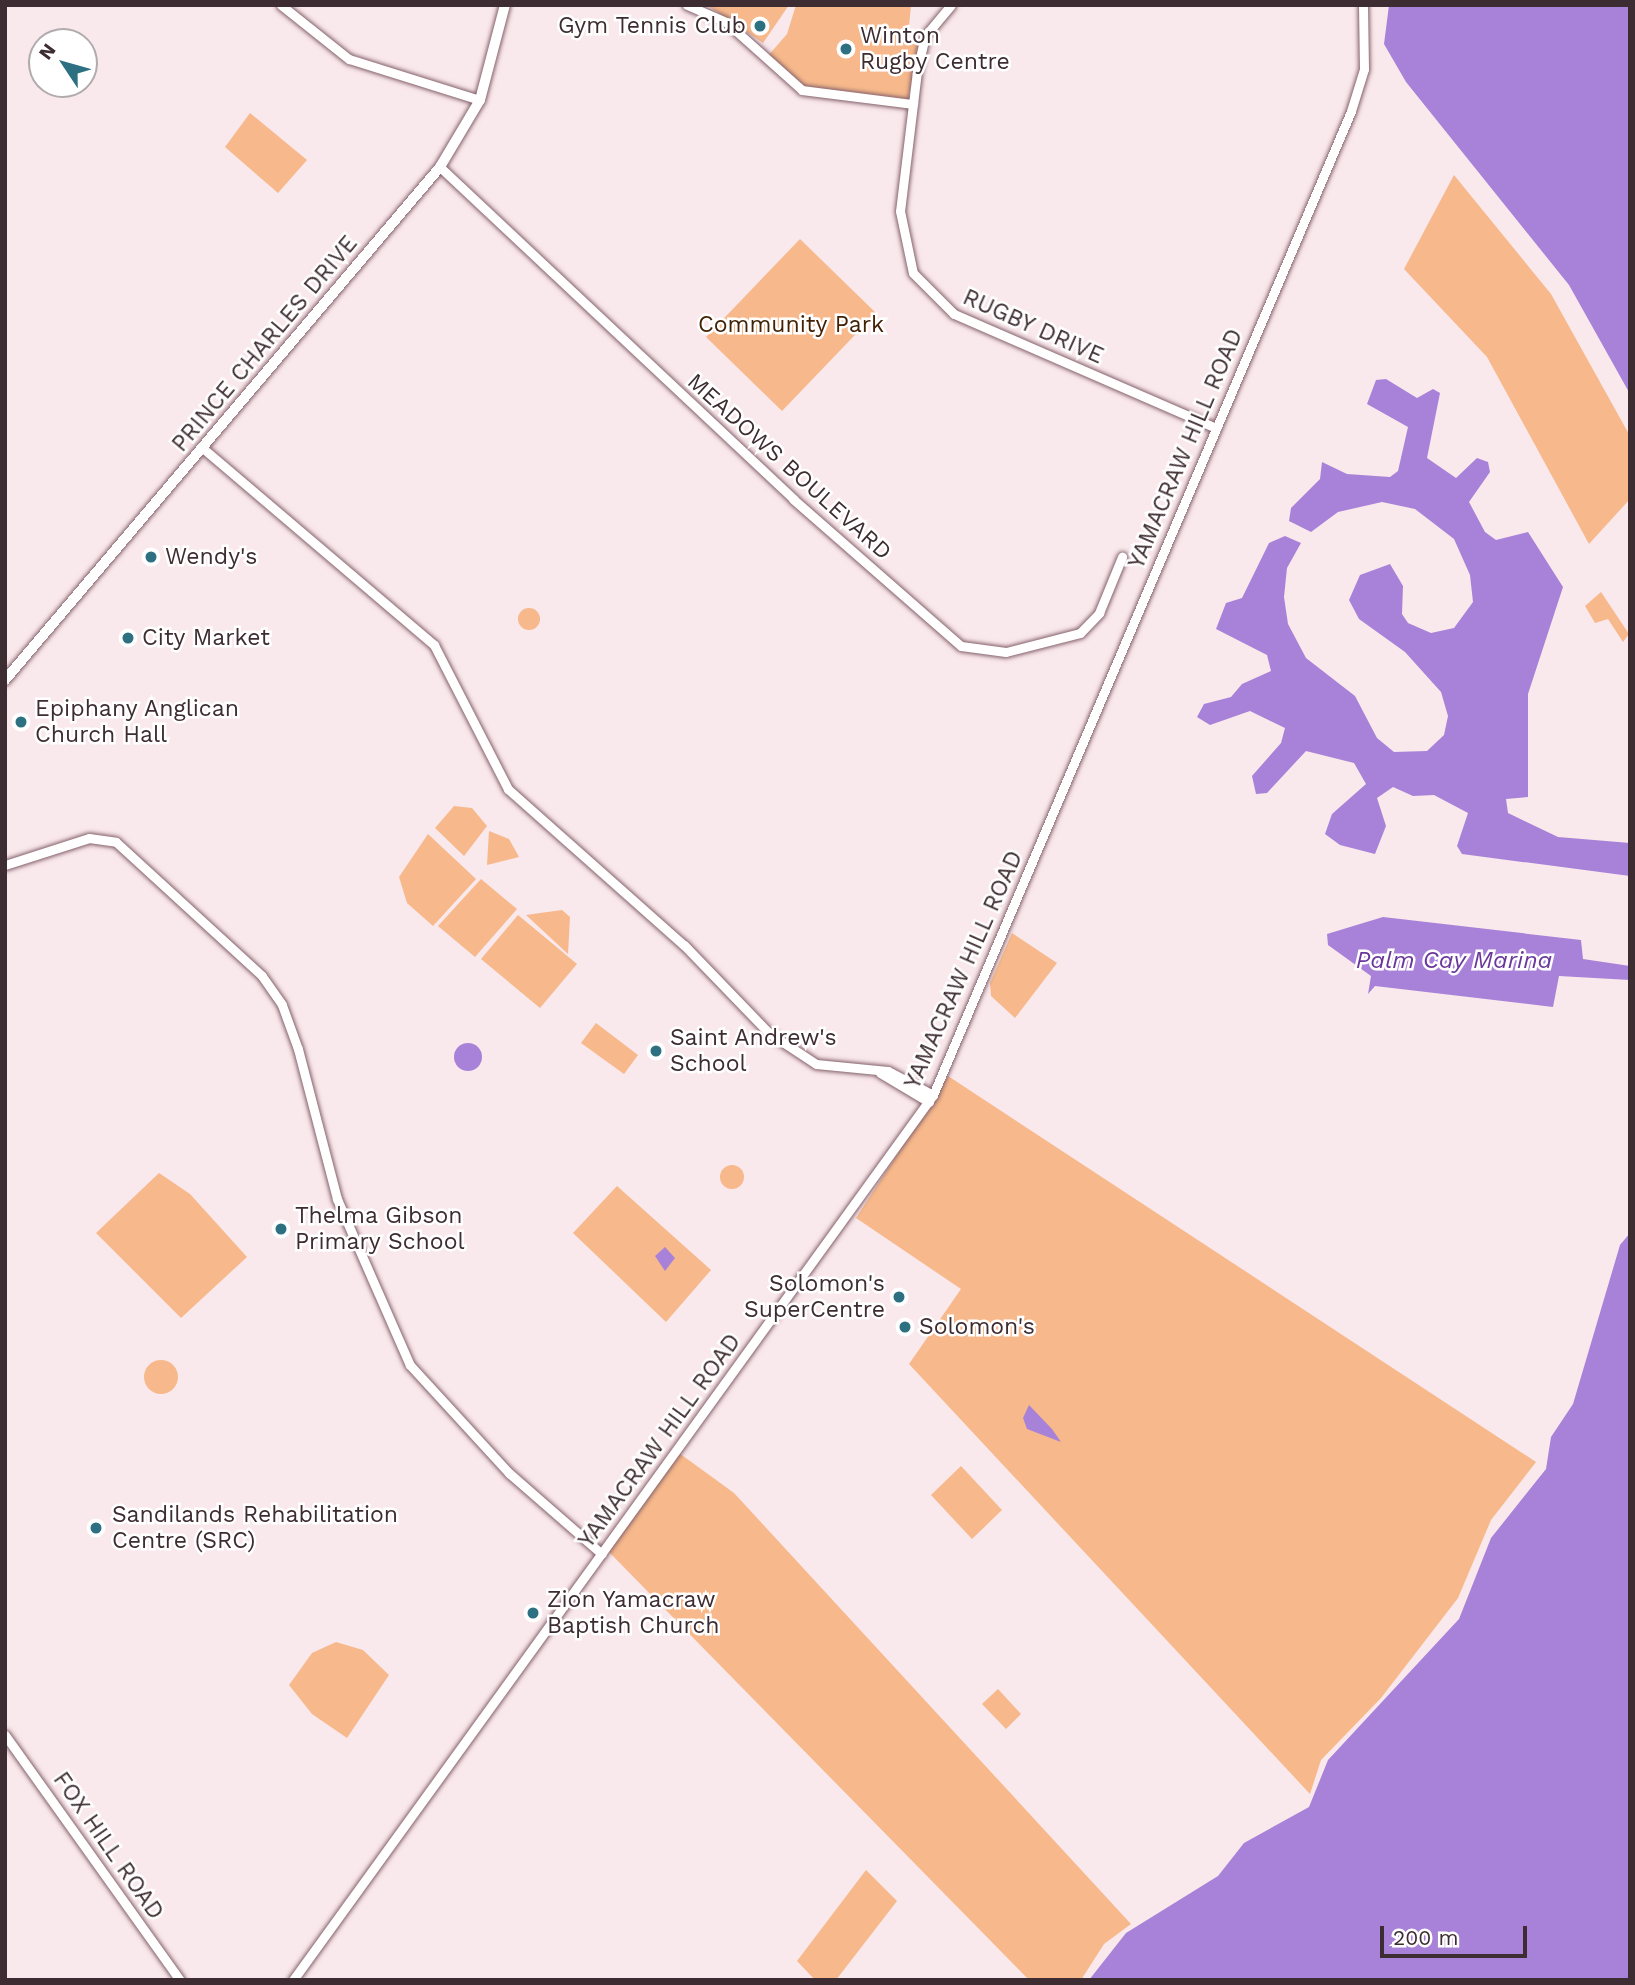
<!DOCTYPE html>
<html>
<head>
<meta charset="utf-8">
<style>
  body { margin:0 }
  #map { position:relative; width:1635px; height:1985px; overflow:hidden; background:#f9e8ec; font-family:"Work Sans",sans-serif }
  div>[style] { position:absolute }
  .green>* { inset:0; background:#f7b98b }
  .round { border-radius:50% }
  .water>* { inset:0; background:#a882d8 }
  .roads { filter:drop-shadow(0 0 2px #85616b) drop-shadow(0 0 2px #85616b) }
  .secondary>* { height:9px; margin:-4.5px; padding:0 4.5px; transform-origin:4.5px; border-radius:4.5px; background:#fff }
  .highway>* { height:10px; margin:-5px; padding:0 5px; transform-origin:5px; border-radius:5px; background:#fff }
  .dots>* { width:19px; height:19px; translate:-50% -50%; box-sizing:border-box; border:4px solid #fff; border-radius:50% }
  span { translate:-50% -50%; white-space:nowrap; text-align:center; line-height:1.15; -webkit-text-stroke:5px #fff; paint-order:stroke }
  .poi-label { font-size:23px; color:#3d2c31 }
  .right { translate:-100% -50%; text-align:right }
  .left { translate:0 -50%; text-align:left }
  .park-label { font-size:23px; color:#422104 }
  .street-label { font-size:23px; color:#3d2c31 }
  .water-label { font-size:24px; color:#69379c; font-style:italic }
  .frame { position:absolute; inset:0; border:7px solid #3d2c31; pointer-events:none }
  .north { position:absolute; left:28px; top:28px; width:70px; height:70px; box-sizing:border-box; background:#fff; border:2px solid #b1abad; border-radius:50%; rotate:306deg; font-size:19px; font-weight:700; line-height:28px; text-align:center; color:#3d2c31 }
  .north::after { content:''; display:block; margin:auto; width:24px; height:32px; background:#2d7081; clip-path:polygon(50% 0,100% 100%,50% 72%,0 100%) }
  .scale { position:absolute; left:1380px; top:1926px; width:147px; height:32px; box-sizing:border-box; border:4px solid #3d2c31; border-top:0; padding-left:9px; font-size:21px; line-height:24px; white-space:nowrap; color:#3d2c31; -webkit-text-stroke:5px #fff; paint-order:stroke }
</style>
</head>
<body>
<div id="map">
  <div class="green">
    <i style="clip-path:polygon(707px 5px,789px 5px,763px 43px)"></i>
    <i style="clip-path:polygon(796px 5px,911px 5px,908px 37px,920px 39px,908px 100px,801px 86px,767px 57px,787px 34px)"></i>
    <i style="clip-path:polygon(250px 113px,307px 160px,278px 193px,225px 147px)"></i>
    <i style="clip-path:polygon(1454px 175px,1551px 294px,1630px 436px,1630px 499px,1589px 544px,1487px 357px,1404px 269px)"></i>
    <i style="clip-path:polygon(800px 239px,876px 313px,782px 411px,706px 337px)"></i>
    <i style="clip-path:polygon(1601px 592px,1629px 634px,1623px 642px,1608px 619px,1595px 623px,1585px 606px)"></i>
    <i class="round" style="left:518px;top:608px;width:22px;height:22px"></i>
    <i style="clip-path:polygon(454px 806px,472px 808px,487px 826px,464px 856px,435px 828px)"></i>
    <i style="clip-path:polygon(489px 831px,509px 839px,519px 857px,487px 865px)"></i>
    <i style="clip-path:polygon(428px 834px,476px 879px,433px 926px,407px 903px,399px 877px)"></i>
    <i style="clip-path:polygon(481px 879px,517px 909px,475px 957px,438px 926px)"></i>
    <i style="clip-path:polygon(562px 910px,570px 917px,568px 954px,526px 915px)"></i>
    <i style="clip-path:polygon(518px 915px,577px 964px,540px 1008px,481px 959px)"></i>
    <i style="clip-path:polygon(1012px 933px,1057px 963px,1015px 1018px,991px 996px,990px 983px)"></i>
    <i style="clip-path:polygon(596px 1023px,638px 1055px,624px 1074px,581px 1043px)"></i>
    <i style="clip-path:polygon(948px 1076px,1536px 1462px,1491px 1520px,1458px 1598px,1381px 1698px,1321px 1760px,1310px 1794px,909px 1364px,961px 1289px,856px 1218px)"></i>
    <i class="round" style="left:720px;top:1165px;width:24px;height:24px"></i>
    <i style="clip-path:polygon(159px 1173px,190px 1194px,247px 1257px,181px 1318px,96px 1233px)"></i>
    <i style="clip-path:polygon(617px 1186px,711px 1270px,666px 1322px,573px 1233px)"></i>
    <i class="round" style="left:144px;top:1360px;width:34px;height:34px"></i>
    <i style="clip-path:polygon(679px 1453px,734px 1493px,1131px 1924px,1104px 1944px,1081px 1980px,1029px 1980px,608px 1551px)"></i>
    <i style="clip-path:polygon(961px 1466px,1002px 1510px,972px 1539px,931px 1495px)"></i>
    <i style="clip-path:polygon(336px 1642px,363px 1650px,389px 1675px,347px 1738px,312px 1714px,289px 1685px,312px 1653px)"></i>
    <i style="clip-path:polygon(998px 1689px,1021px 1714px,1006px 1729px,982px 1704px)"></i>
    <i style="clip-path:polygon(866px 1870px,897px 1901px,836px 1980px,815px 1980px,797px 1961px)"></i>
  </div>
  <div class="water">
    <i style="clip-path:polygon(1389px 5px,1630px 5px,1630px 394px,1569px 285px,1406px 82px,1384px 44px)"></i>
    <i style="clip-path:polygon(1386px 379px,1417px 398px,1433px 389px,1440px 393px,1427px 458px,1456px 478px,1477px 458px,1488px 462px,1490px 472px,1469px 502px,1485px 532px,1496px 540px,1528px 532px,1563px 587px,1528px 694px,1528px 797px,1506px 799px,1508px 813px,1558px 837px,1630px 843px,1630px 876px,1462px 854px,1457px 846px,1468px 813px,1434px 795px,1413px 796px,1393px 787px,1377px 798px,1386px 826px,1375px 854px,1340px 845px,1325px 834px,1332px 814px,1366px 784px,1354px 763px,1306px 751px,1267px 793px,1256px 794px,1252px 776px,1281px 743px,1285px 728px,1250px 711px,1210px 725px,1197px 717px,1204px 704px,1231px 697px,1242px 684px,1271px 671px,1267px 655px,1216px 629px,1226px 603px,1242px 598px,1269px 543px,1285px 536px,1301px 543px,1287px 568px,1284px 597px,1288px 624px,1306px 658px,1355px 696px,1377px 738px,1394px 752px,1427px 751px,1444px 735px,1448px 716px,1441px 692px,1405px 652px,1359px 619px,1349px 600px,1360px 575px,1390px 564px,1403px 586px,1402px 614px,1408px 623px,1431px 633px,1454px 628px,1473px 602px,1470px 575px,1454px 539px,1415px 509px,1382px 502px,1338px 512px,1311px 532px,1289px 521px,1291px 508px,1320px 479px,1322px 462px,1347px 474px,1390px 477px,1398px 471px,1408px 427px,1367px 404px,1376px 380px)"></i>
    <i style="clip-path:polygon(1383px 917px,1581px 940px,1583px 959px,1630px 966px,1630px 980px,1559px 976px,1553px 1007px,1375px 986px,1368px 994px,1371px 976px,1328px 945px,1327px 934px)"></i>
    <i class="round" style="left:454px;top:1043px;width:28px;height:28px"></i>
    <i style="clip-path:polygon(1630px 1233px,1630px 1980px,1089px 1980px,1126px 1933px,1218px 1876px,1244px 1843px,1309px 1807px,1328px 1760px,1459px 1619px,1491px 1538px,1546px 1469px,1551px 1437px,1573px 1404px,1620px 1245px)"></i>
    <i style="clip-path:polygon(665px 1247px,675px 1258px,665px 1271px,655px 1256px)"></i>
    <i style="clip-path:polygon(1029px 1405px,1052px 1429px,1061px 1442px,1027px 1429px,1023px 1418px)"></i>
  </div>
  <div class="roads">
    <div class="secondary">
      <i style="left:281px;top:5px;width:87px;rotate:38.5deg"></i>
      <i style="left:349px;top:59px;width:137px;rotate:17.4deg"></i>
      <i style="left:687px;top:5px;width:43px;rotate:23.6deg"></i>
      <i style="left:726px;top:22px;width:102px;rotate:41.8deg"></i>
      <i style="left:802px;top:90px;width:112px;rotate:7.2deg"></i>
      <i style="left:951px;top:5px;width:40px;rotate:130deg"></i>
      <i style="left:925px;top:36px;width:36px;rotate:103deg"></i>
      <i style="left:917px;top:71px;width:141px;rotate:96.9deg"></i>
      <i style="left:900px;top:211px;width:63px;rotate:78.2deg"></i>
      <i style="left:913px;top:273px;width:58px;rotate:45deg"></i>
      <i style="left:954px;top:314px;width:286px;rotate:23.5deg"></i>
      <i style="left:440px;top:167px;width:485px;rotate:43.2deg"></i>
      <i style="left:793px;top:499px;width:223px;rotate:41.2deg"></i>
      <i style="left:961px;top:646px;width:45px;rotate:7.6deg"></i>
      <i style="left:1006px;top:652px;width:76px;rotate:-14.4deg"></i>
      <i style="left:1080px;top:633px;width:28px;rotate:-46deg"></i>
      <i style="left:1099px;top:613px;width:61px;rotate:-67.7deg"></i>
      <i style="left:205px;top:450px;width:301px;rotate:40.4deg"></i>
      <i style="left:434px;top:645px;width:162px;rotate:62.8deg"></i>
      <i style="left:508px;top:789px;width:235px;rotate:41.6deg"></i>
      <i style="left:684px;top:945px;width:122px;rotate:46deg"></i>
      <i style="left:769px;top:1033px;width:56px;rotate:33.4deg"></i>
      <i style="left:816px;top:1064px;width:72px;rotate:5.6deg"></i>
      <i style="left:888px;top:1071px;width:51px;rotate:28.1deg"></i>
      <i style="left:5px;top:865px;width:88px;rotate:-17.8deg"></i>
      <i style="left:89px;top:838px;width:27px;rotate:8deg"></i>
      <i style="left:116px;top:842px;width:198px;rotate:42.5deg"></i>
      <i style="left:262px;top:976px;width:35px;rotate:55deg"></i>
      <i style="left:282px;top:1005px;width:47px;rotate:70deg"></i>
      <i style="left:298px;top:1049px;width:155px;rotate:75.4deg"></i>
      <i style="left:337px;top:1199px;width:181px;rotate:66.3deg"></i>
      <i style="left:410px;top:1365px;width:147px;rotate:47.5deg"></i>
      <i style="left:509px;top:1473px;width:123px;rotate:41.1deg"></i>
      <i style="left:880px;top:1073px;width:57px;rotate:30.6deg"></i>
      <i style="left:5px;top:1735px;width:301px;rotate:54.5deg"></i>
      <i style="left:293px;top:1980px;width:1092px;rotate:-54.13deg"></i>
      <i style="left:933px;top:1095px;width:1069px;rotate:-66.98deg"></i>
      <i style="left:1351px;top:111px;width:44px;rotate:-72.8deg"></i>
      <i style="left:1364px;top:69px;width:64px;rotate:-90.9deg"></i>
    </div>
    <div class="highway">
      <i style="left:5px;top:680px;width:673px;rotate:-49.7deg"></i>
      <i style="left:440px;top:167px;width:78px;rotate:-59.2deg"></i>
      <i style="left:480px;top:100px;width:98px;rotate:-75.3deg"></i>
    </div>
  </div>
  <div class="dots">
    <i style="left:760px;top:26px;background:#2d7081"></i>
    <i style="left:846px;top:49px;background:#2d7081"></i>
    <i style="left:151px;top:557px;background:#2d7081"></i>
    <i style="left:128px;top:638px;background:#2d7081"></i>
    <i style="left:21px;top:722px;background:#2d7081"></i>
    <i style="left:656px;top:1051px;background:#2d7081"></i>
    <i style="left:281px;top:1229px;background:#2d7081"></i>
    <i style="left:899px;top:1297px;background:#2d7081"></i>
    <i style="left:905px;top:1327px;background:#2d7081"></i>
    <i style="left:96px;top:1528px;background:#2d7081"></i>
    <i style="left:533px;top:1613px;background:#2d7081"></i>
  </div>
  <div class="poi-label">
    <span class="right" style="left:746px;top:26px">Gym Tennis Club</span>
    <span class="left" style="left:860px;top:49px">Winton<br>Rugby Centre</span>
    <span class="left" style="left:165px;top:557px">Wendy's</span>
    <span class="left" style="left:142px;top:638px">City Market</span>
    <span class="left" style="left:35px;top:722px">Epiphany Anglican<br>Church Hall</span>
    <span class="left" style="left:670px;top:1051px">Saint Andrew's<br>School</span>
    <span class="left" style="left:295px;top:1229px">Thelma Gibson<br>Primary School</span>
    <span class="right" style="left:885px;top:1297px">Solomon's<br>SuperCentre</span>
    <span class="left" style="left:919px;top:1327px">Solomon's</span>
    <span class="left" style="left:112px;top:1528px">Sandilands Rehabilitation<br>Centre (SRC)</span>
    <span class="left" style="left:547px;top:1613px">Zion Yamacraw<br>Baptish Church</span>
  </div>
  <div class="park-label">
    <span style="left:791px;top:325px">Community Park</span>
  </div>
  <div class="street-label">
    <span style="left:1033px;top:327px;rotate:24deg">RUGBY DRIVE</span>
    <span style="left:265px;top:344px;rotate:-50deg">PRINCE CHARLES DRIVE</span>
    <span style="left:1186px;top:449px;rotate:-67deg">YAMACRAW HILL ROAD</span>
    <span style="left:789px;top:467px;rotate:42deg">MEADOWS BOULEVARD</span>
    <span style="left:964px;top:970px;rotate:-66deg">YAMACRAW HILL ROAD</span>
    <span style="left:660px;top:1441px;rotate:-54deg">YAMACRAW HILL ROAD</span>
    <span style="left:108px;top:1846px;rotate:55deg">FOX HILL ROAD</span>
  </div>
  <div class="water-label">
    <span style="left:1454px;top:961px">Palm Cay Marina</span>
  </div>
  <div class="frame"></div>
  <div class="north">N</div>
  <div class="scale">200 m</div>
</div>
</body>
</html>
